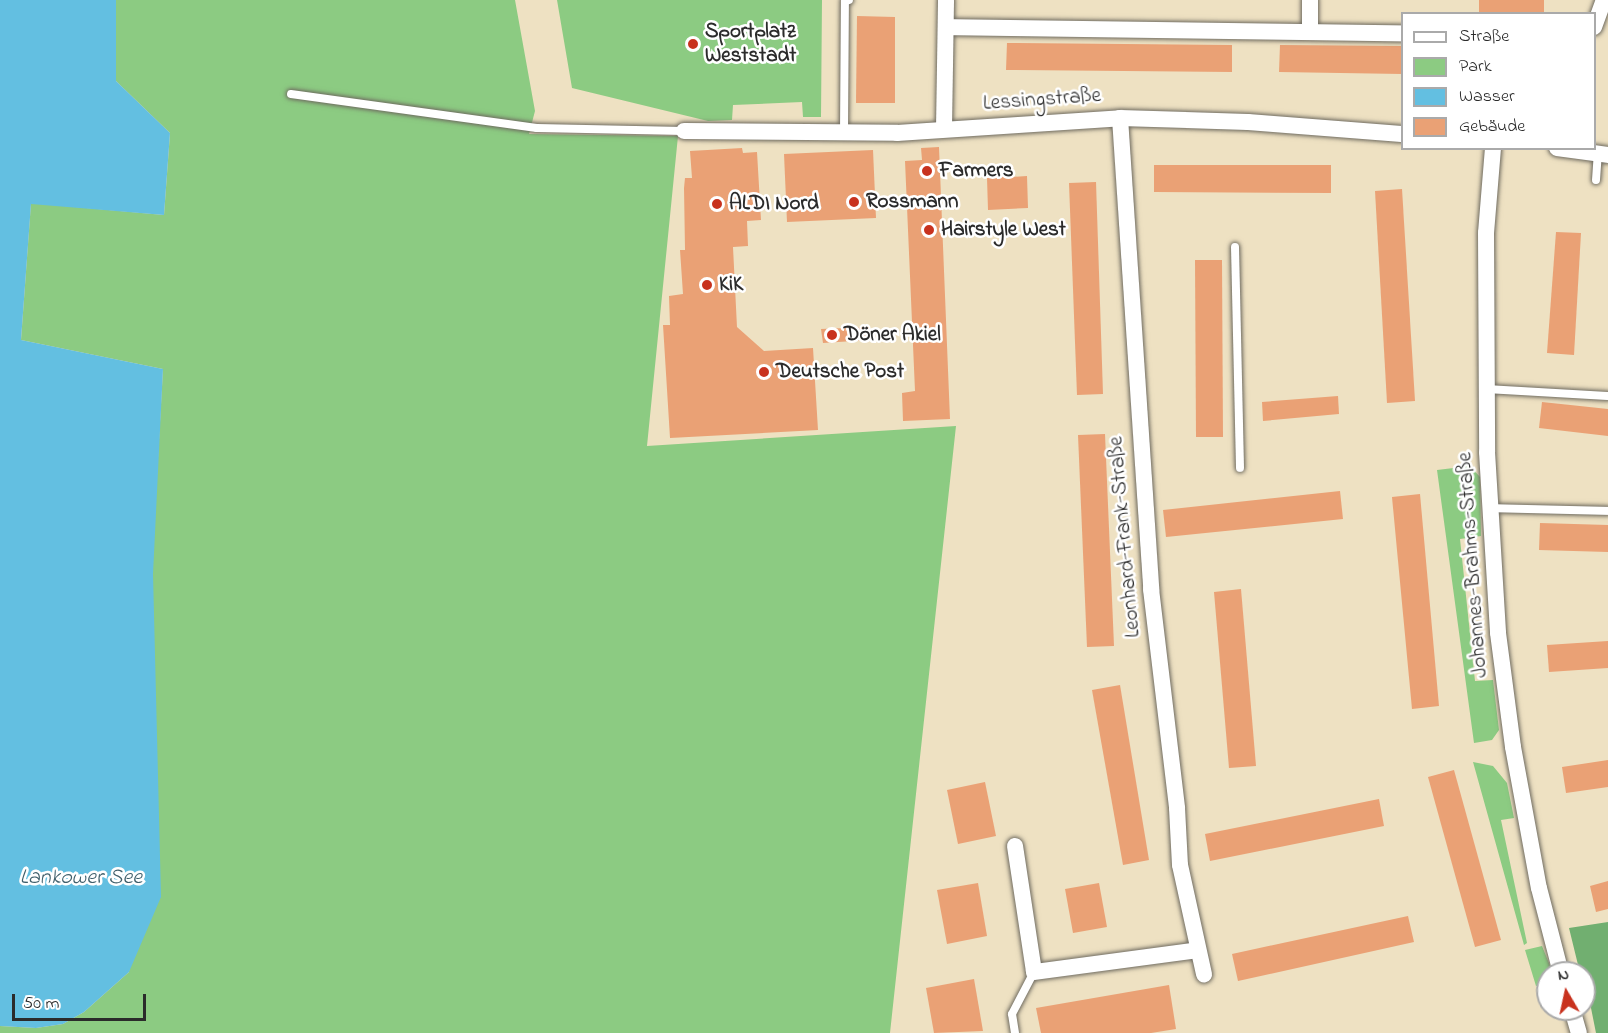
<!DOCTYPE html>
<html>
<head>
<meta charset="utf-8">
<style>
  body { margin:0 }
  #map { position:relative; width:1608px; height:1033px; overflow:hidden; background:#eee1c2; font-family:"Indie Flower",sans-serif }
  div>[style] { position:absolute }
  .green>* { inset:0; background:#8ccb82 }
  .forest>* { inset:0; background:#71af70 }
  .water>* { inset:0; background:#63bfe1 }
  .building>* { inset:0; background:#eaa175 }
  .roads { filter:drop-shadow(0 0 2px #6f6b60) drop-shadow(0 0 2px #6f6b60) }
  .lane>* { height:8px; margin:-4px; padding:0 4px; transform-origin:4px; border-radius:4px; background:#fff }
  .street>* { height:16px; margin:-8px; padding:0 8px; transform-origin:8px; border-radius:8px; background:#fff }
  .dots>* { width:16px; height:16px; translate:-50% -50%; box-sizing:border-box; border:3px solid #fff; border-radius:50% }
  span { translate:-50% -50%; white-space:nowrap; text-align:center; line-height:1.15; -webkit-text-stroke:5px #fff; paint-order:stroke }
  .poi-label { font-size:21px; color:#2b2b2b; font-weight:700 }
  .left { translate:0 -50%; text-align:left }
  .street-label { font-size:21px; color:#2b2b2b }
  .water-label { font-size:22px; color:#3f5f6b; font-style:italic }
  .legend { position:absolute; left:1401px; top:12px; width:195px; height:138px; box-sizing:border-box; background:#fff; border:2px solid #aaa; margin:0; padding:8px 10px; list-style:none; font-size:18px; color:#2b2b2b }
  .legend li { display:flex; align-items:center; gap:12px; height:30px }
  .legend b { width:30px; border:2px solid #aaa }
  .north { position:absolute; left:1536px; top:961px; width:60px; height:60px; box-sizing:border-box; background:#fff; border:2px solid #aaa; border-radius:50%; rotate:351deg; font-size:16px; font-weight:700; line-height:24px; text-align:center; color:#2b2b2b }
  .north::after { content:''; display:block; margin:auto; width:21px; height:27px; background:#c8321e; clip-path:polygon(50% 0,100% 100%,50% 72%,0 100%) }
  .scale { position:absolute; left:12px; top:994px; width:134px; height:27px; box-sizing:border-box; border:3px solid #2b2b2b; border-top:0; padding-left:8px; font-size:18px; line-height:21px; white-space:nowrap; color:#2b2b2b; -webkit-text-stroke:4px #fff; paint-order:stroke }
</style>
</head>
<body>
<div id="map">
  <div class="green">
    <i style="clip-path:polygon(116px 0,515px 0,535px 111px,529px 134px,678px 136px,647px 446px,956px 426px,890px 1033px,0 1033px,0 1026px,36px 1028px,63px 1024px,84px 1012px,129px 972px,163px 369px,21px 340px,31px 203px,164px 215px,170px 133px,116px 81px)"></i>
    <i style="clip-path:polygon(557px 0,822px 0,821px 117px,803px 117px,802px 102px,733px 105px,732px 120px,708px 121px,572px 88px)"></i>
    <i style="clip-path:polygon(1470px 466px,1480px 477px,1481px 536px,1460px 539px,1475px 681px,1493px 680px,1499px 730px,1492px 740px,1474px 743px,1437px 470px)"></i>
    <i style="clip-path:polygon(1473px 762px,1493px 766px,1507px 783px,1514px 818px,1501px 820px,1527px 943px,1524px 945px)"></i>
    <i style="clip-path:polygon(1542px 946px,1553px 973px,1548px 973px,1548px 983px,1536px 986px,1525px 950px)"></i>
  </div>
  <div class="forest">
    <i style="clip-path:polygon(1608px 922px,1608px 1033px,1596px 1033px,1584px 973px,1580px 973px,1569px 928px)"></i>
  </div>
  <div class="water">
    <i style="clip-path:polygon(0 0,116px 0,116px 81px,170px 133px,164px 215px,31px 204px,21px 340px,163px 369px,153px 574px,161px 897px,129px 972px,84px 1012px,63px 1024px,36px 1028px,0 1026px)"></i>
  </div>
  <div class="building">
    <i style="clip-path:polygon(1479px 0,1544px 0,1544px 14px,1479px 14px)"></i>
    <i style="clip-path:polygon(857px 16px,895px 17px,895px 103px,856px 103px)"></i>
    <i style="clip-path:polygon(1007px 43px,1232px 45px,1232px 72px,1006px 70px)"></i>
    <i style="clip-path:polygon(1280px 45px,1402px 46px,1402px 74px,1279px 72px)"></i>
    <i style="clip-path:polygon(939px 147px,950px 419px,903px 421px,902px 393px,915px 391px,905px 161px,922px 160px,921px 148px)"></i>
    <i style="clip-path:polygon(742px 148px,743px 153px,757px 152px,761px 220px,747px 221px,748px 246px,733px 247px,737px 327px,764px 351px,813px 348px,818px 430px,670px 438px,663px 325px,670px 325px,669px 296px,683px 294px,680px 250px,685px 250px,684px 188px,685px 178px,692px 178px,690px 151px)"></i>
    <i style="clip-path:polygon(873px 150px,876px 218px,787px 222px,784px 154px)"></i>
    <i style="clip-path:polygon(1154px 165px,1331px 165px,1331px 193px,1154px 192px)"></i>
    <i style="clip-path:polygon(1006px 173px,1011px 177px,1027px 176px,1028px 208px,988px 210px,987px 178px,1002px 177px)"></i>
    <i style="clip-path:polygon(1096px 182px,1103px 394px,1077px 395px,1069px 183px)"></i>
    <i style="clip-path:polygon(1402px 189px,1415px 401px,1387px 403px,1375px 191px)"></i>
    <i style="clip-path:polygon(1556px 232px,1581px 233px,1574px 355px,1547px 353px)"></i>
    <i style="clip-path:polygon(1195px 260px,1222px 260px,1223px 437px,1196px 437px)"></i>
    <i style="clip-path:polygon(869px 327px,869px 340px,823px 343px,821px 329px)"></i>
    <i style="clip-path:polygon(1338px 396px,1339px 414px,1263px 421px,1262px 402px)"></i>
    <i style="clip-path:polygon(1542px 402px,1608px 409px,1608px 436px,1539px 428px)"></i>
    <i style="clip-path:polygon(1105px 434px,1114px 646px,1087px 647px,1078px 435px)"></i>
    <i style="clip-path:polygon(1340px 491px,1343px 519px,1166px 537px,1163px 510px)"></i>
    <i style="clip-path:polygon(1420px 494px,1439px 706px,1412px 709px,1392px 497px)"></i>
    <i style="clip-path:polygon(1540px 523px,1608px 525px,1608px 552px,1539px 550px)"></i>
    <i style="clip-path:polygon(1241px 589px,1256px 766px,1229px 768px,1214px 592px)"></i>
    <i style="clip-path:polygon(1608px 641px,1608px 668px,1549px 672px,1547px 645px)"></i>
    <i style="clip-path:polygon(1120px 685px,1149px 860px,1123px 865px,1092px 690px)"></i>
    <i style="clip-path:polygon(1608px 760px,1608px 787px,1566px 793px,1562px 767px)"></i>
    <i style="clip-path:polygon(1454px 770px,1501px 940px,1475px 947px,1428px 777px)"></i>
    <i style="clip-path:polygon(985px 782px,996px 836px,958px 844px,947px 790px)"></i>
    <i style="clip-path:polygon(1379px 799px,1384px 826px,1210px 861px,1205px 834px)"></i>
    <i style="clip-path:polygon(1608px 881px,1608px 909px,1596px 912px,1590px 886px)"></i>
    <i style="clip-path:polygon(978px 883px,987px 936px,947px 944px,937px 890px)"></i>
    <i style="clip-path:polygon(1099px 883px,1107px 927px,1073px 933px,1065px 889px)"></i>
    <i style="clip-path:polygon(1408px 916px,1414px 942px,1238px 981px,1232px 954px)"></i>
    <i style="clip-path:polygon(974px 979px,983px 1031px,934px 1033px,926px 988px)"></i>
    <i style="clip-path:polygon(1169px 985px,1176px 1029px,1151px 1033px,1041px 1033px,1036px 1008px)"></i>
  </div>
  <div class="roads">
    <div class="lane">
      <i style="left:291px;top:94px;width:248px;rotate:7.9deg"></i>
      <i style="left:537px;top:128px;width:147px;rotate:1.2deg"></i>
      <i style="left:844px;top:133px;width:132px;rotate:-89.6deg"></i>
      <i style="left:845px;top:1px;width:4px;rotate:-14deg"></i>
      <i style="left:1596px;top:180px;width:27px;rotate:-86deg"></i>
      <i style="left:1235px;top:247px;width:221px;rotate:88.7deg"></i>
      <i style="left:1486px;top:389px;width:122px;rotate:3.3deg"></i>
      <i style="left:1489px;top:508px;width:119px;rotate:1.4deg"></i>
      <i style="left:1015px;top:1033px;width:19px;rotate:-99deg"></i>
      <i style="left:1012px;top:1014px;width:47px;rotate:-62.4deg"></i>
    </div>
    <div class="street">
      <i style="left:946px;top:27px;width:456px;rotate:0.8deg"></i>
      <i style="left:1594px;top:27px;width:29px;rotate:-70deg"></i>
      <i style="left:1310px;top:32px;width:32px;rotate:-90deg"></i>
      <i style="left:1120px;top:118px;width:472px;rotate:86.2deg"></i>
      <i style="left:1151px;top:589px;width:221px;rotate:83.2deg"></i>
      <i style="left:1177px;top:808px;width:57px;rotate:87deg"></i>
      <i style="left:1180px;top:865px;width:112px;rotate:77.6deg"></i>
      <i style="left:944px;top:129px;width:129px;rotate:-89.1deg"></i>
      <i style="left:684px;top:131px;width:213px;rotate:0.5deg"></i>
      <i style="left:897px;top:133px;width:224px;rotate:-3.8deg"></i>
      <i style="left:1120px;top:118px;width:128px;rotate:1.8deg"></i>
      <i style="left:1248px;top:122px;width:154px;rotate:4.5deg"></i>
      <i style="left:1493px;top:148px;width:85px;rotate:94.7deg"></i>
      <i style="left:1486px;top:233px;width:219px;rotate:89.7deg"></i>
      <i style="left:1487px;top:452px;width:181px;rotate:86.5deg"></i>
      <i style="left:1498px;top:633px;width:115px;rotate:82.5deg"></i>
      <i style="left:1513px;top:747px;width:143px;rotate:79.6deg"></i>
      <i style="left:1539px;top:888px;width:88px;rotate:75.5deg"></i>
      <i style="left:1557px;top:148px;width:51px;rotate:7.8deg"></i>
      <i style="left:1015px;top:846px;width:127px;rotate:81.4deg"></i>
      <i style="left:1034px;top:972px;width:165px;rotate:-7.6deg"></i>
      <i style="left:1572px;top:1009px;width:25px;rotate:74deg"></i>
    </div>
  </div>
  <div class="dots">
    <i style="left:693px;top:44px;background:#c8321e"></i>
    <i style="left:927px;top:171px;background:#c8321e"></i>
    <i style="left:854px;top:202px;background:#c8321e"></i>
    <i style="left:717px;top:204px;background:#c8321e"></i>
    <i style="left:929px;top:230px;background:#c8321e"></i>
    <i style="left:707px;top:285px;background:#c8321e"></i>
    <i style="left:832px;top:335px;background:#c8321e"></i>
    <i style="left:764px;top:372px;background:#c8321e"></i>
  </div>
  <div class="poi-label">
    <span class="left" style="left:705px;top:44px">Sportplatz<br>Weststadt</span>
    <span class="left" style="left:939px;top:171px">Farmers</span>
    <span class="left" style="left:866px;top:202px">Rossmann</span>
    <span class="left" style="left:729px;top:204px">ALDI Nord</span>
    <span class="left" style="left:941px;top:230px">Hairstyle West</span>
    <span class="left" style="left:719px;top:285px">KiK</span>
    <span class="left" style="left:844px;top:335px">Döner Akiel</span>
    <span class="left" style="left:776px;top:372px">Deutsche Post</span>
  </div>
  <div class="street-label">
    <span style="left:1042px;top:100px;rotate:-4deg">Lessingstraße</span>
    <span style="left:1125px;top:537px;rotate:-95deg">Leonhard-Frank-Straße</span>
    <span style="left:1473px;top:565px;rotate:-94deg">Johannes-Brahms-Straße</span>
  </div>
  <div class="water-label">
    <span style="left:81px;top:879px">Lankower See</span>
  </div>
  <ul class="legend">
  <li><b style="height:8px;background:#fff"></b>Straße</li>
  <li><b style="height:16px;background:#8ccb82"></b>Park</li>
  <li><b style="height:16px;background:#63bfe1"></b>Wasser</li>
  <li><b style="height:16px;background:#eaa175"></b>Gebäude</li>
  </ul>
  <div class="north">N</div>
  <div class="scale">50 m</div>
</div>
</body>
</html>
